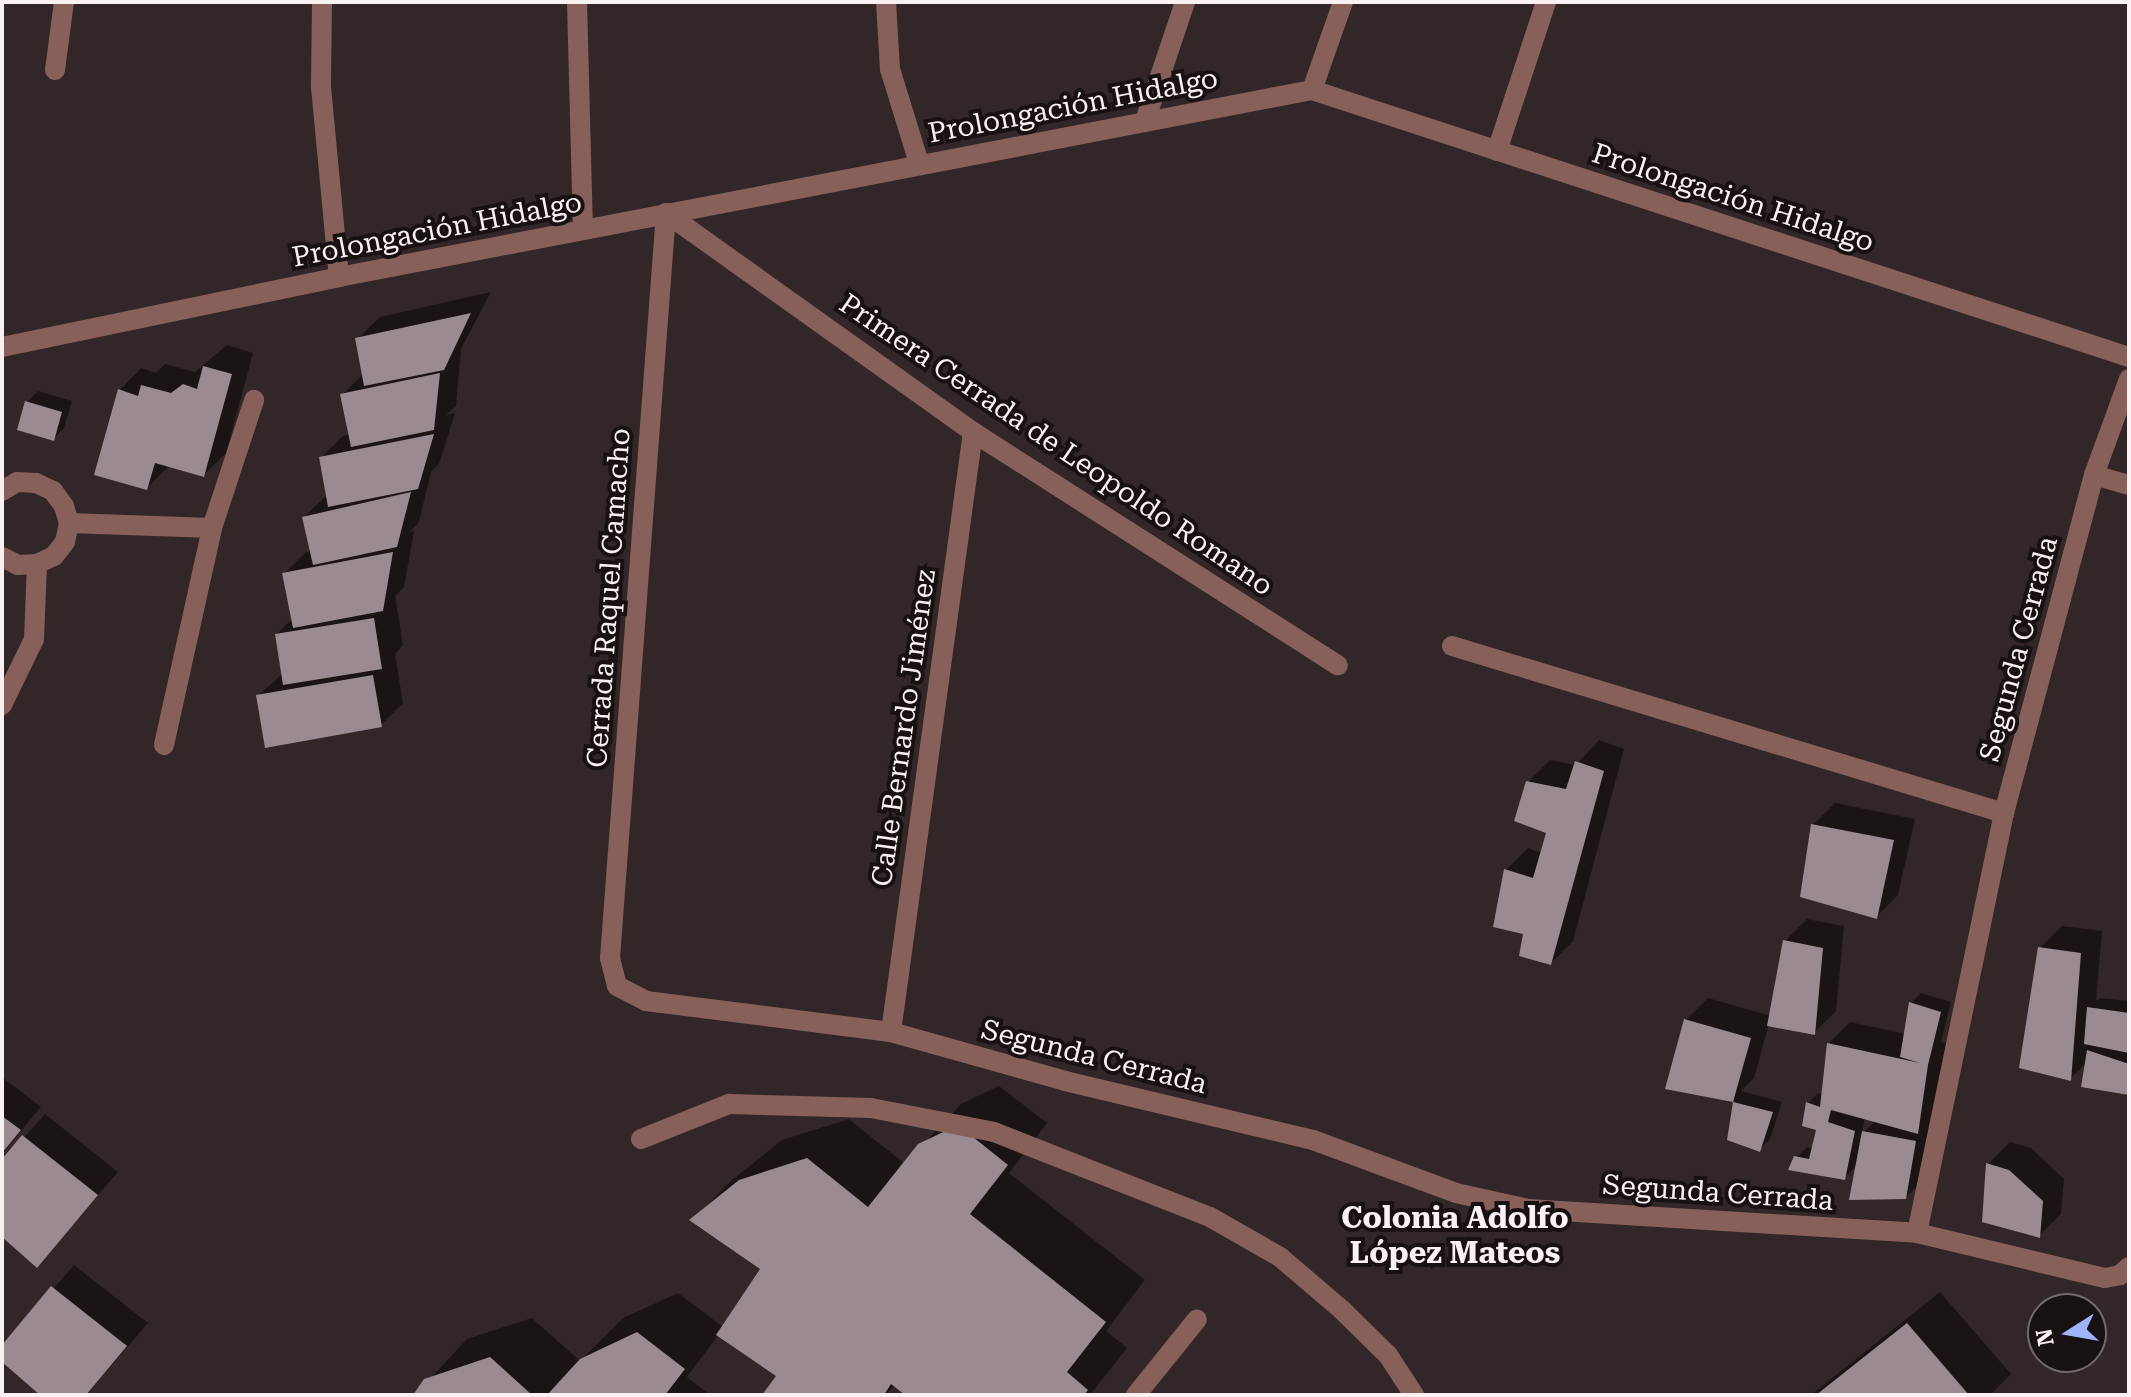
<!DOCTYPE html>
<html>
<head>
<meta charset="utf-8">
<style>
  body { margin:0 }
  #map { position:relative; width:2131px; height:1397px; overflow:hidden; background:#332628; font-family:"Roboto Serif",serif }
  div>[style] { position:absolute }
  .shadow>* { inset:0; background:#0007 }
  .building>* { inset:0; background:#9a8b92 }
  .street>* { height:20px; margin:-10px; padding:0 10px; transform-origin:10px; border-radius:10px; background:#88605a }
  span { translate:-50% -50%; white-space:nowrap; text-align:center; line-height:1.15; -webkit-text-stroke:8px #171112; paint-order:stroke }
  .street-label { font-size:28px; color:#faf1f2 }
  .neighbourhood-label { font-size:30px; color:#faf1f2; font-weight:700 }
  .frame { position:absolute; inset:0; border:4px solid #faf1f2; pointer-events:none }
  .north { position:absolute; left:2027px; top:1293px; width:80px; height:80px; box-sizing:border-box; background:#171112; border:2px solid #726b6c; border-radius:50%; rotate:259deg; font-size:22px; font-weight:700; line-height:32px; text-align:center; color:#faf1f2 }
  .north::after { content:''; display:block; margin:auto; width:28px; height:36px; background:#9eb4fd; clip-path:polygon(50% 0,100% 100%,50% 72%,0 100%) }
</style>
</head>
<body>
<div id="map">
  <div class="shadow">
    <i style="clip-path:polygon(491px 292px,461px 349px,456px 406px,446px 415px,455px 413px,439px 464px,431px 472px,419px 522px,410px 532px,414px 531px,404px 587px,395px 596px,403px 645px,395px 654px,403px 703px,381px 725px,258px 696px,283px 673px,277px 634px,293px 618px,284px 574px,306px 552px,312px 551px,304px 517px,327px 495px,321px 458px,343px 436px,350px 434px,342px 395px,364px 373px,357px 339px,380px 317px)"></i>
    <i style="clip-path:polygon(227px 345px,253px 353px,226px 453px,204px 475px,170px 465px,147px 488px,119px 391px,141px 368px,156px 373px,165px 364px,195px 372px)"></i>
    <i style="clip-path:polygon(38px 391px,72px 401px,64px 428px,54px 438px,27px 402px)"></i>
    <i style="clip-path:polygon(1599px 740px,1624px 749px,1573px 941px,1551px 963px,1525px 932px,1506px 870px,1528px 848px,1542px 853px,1548px 832px,1528px 782px,1550px 760px,1576px 765px)"></i>
    <i style="clip-path:polygon(1835px 803px,1915px 819px,1898px 895px,1876px 917px,1813px 825px)"></i>
    <i style="clip-path:polygon(1807px 919px,1844px 926px,1836px 1011px,1814px 1033px,1769px 1024px,1754px 1078px,1741px 1091px,1782px 1102px,1770px 1139px,1760px 1149px,1729px 1138px,1735px 1101px,1668px 1088px,1686px 1020px,1708px 998px,1771px 1016px,1785px 941px)"></i>
    <i style="clip-path:polygon(2062px 926px,2102px 931px,2096px 1001px,2100px 998px,2129px 1001px,2129px 1093px,2087px 1062px,2070px 1079px,2040px 948px)"></i>
    <i style="clip-path:polygon(evenodd,1921px 993px,1951px 1002px,1941px 1042px,1949px 1043px,1928px 1175px,1906px 1197px,1857px 1165px,1844px 1178px,1796px 1158px,1807px 1147px,1814px 1148px,1818px 1129px,1808px 1103px,1818px 1093px,1823px 1094px,1828px 1044px,1850px 1022px,1906px 1034px,1911px 1003px,1921px 993px,1865px 1117px,1876px 1120px,1862px 1134px,1865px 1117px)"></i>
    <i style="clip-path:polygon(2px 1077px,41px 1107px,2px 1154px)"></i>
    <i style="clip-path:polygon(999px 1086px,1047px 1123px,1009px 1173px,1145px 1280px,1106px 1331px,1127px 1348px,1090px 1395px,909px 1395px,895px 1385px,885px 1395px,768px 1395px,778px 1376px,719px 1334px,687px 1377px,710px 1395px,415px 1395px,467px 1339px,532px 1318px,580px 1361px,623px 1318px,678px 1293px,723px 1327px,763px 1269px,692px 1220px,732px 1180px,782px 1140px,849px 1119px,905px 1164px,961px 1104px)"></i>
    <i style="clip-path:polygon(45px 1114px,118px 1172px,37px 1265px,2px 1235px,2px 1162px)"></i>
    <i style="clip-path:polygon(2010px 1142px,2031px 1148px,2064px 1179px,2061px 1214px,2039px 1236px,1988px 1164px)"></i>
    <i style="clip-path:polygon(74px 1265px,148px 1323px,86px 1395px,43px 1395px,2px 1360px,2px 1348px)"></i>
    <i style="clip-path:polygon(1940px 1292px,2011px 1374px,1990px 1395px,1811px 1395px)"></i>
  </div>
  <div class="building">
    <i style="clip-path:polygon(471px 313px,444px 370px,364px 386px,355px 338px)"></i>
    <i style="clip-path:polygon(203px 366px,232px 374px,204px 477px,155px 463px,147px 490px,94px 475px,118px 389px,138px 396px,141px 385px,171px 393px,183px 384px,197px 389px)"></i>
    <i style="clip-path:polygon(440px 373px,434px 430px,351px 447px,340px 394px)"></i>
    <i style="clip-path:polygon(25px 401px,62px 412px,54px 441px,17px 430px)"></i>
    <i style="clip-path:polygon(434px 434px,418px 489px,328px 507px,319px 457px)"></i>
    <i style="clip-path:polygon(411px 492px,397px 547px,313px 565px,302px 517px)"></i>
    <i style="clip-path:polygon(393px 552px,383px 611px,293px 628px,282px 573px)"></i>
    <i style="clip-path:polygon(374px 618px,382px 669px,283px 685px,275px 634px)"></i>
    <i style="clip-path:polygon(373px 675px,382px 727px,265px 748px,256px 695px)"></i>
    <i style="clip-path:polygon(1575px 761px,1604px 771px,1551px 965px,1519px 956px,1523px 934px,1493px 927px,1504px 869px,1533px 878px,1546px 833px,1514px 821px,1526px 781px,1566px 789px)"></i>
    <i style="clip-path:polygon(1811px 824px,1894px 840px,1877px 919px,1800px 897px)"></i>
    <i style="clip-path:polygon(1783px 940px,1823px 948px,1815px 1035px,1767px 1026px)"></i>
    <i style="clip-path:polygon(2038px 947px,2081px 953px,2071px 1081px,2019px 1068px)"></i>
    <i style="clip-path:polygon(1909px 1002px,1941px 1012px,1928px 1065px,1918px 1134px,1831px 1110px,1828px 1122px,1855px 1131px,1845px 1180px,1788px 1170px,1794px 1156px,1809px 1159px,1816px 1130px,1802px 1126px,1806px 1102px,1820px 1107px,1827px 1043px,1920px 1063px,1900px 1057px)"></i>
    <i style="clip-path:polygon(2087px 1007px,2129px 1013px,2129px 1053px,2084px 1044px)"></i>
    <i style="clip-path:polygon(1684px 1019px,1751px 1038px,1733px 1102px,1665px 1089px)"></i>
    <i style="clip-path:polygon(2087px 1050px,2129px 1064px,2129px 1095px,2081px 1087px)"></i>
    <i style="clip-path:polygon(1733px 1102px,1773px 1112px,1760px 1152px,1727px 1140px)"></i>
    <i style="clip-path:polygon(2px 1116px,21px 1130px,2px 1153px)"></i>
    <i style="clip-path:polygon(958px 1125px,1008px 1165px,970px 1214px,1106px 1322px,1067px 1372px,1088px 1390px,1084px 1395px,905px 1395px,891px 1384px,884px 1395px,762px 1395px,776px 1376px,716px 1335px,760px 1269px,689px 1220px,739px 1180px,807px 1158px,868px 1207px,918px 1144px)"></i>
    <i style="clip-path:polygon(1862px 1131px,1916px 1141px,1906px 1199px,1849px 1200px)"></i>
    <i style="clip-path:polygon(22px 1135px,98px 1195px,37px 1268px,2px 1237px,2px 1159px)"></i>
    <i style="clip-path:polygon(1986px 1163px,2009px 1170px,2043px 1201px,2040px 1238px,1982px 1222px)"></i>
    <i style="clip-path:polygon(51px 1286px,127px 1346px,86px 1395px,40px 1395px,2px 1362px,2px 1345px)"></i>
    <i style="clip-path:polygon(1907px 1323px,1969px 1395px,1816px 1395px)"></i>
    <i style="clip-path:polygon(637px 1332px,685px 1369px,665px 1395px,547px 1395px,580px 1359px)"></i>
    <i style="clip-path:polygon(490px 1357px,532px 1395px,413px 1395px,424px 1379px)"></i>
  </div>
  <div class="street">
    <i style="left:322px;top:2px;width:85px;rotate:90.7deg"></i>
    <i style="left:321px;top:87px;width:191px;rotate:84.6deg"></i>
    <i style="left:577px;top:2px;width:228px;rotate:88.5deg"></i>
    <i style="left:886px;top:2px;width:67px;rotate:86.6deg"></i>
    <i style="left:890px;top:69px;width:98px;rotate:72.9deg"></i>
    <i style="left:55px;top:70px;width:69px;rotate:-82.5deg"></i>
    <i style="left:1312px;top:90px;width:93px;rotate:-70.6deg"></i>
    <i style="left:1145px;top:121px;width:126px;rotate:-71.4deg"></i>
    <i style="left:1497px;top:151px;width:157px;rotate:-71.8deg"></i>
    <i style="left:666px;top:213px;width:747px;rotate:94.3deg"></i>
    <i style="left:610px;top:958px;width:29px;rotate:76deg"></i>
    <i style="left:617px;top:986px;width:33px;rotate:27deg"></i>
    <i style="left:646px;top:1001px;width:247px;rotate:7.2deg"></i>
    <i style="left:891px;top:1032px;width:181px;rotate:15.7deg"></i>
    <i style="left:1065px;top:1081px;width:255px;rotate:13.4deg"></i>
    <i style="left:1313px;top:1140px;width:153px;rotate:20.3deg"></i>
    <i style="left:1456px;top:1193px;width:74px;rotate:12.5deg"></i>
    <i style="left:1528px;top:1209px;width:390px;rotate:3.5deg"></i>
    <i style="left:1917px;top:1233px;width:193px;rotate:13.5deg"></i>
    <i style="left:2105px;top:1278px;width:15px;rotate:-11deg"></i>
    <i style="left:2120px;top:1275px;width:12px;rotate:-42deg"></i>
    <i style="left:666px;top:213px;width:377px;rotate:35.5deg"></i>
    <i style="left:973px;top:432px;width:433px;rotate:32.6deg"></i>
    <i style="left:2px;top:347px;width:344px;rotate:-11.7deg"></i>
    <i style="left:339px;top:277px;width:991px;rotate:-10.88deg"></i>
    <i style="left:1312px;top:90px;width:860px;rotate:18.1deg"></i>
    <i style="left:2094px;top:475px;width:36px;rotate:16deg"></i>
    <i style="left:2px;top:491px;width:17px;rotate:-31deg"></i>
    <i style="left:17px;top:482px;width:19px;rotate:3deg"></i>
    <i style="left:36px;top:483px;width:19px;rotate:25deg"></i>
    <i style="left:53px;top:491px;width:19px;rotate:54deg"></i>
    <i style="left:64px;top:506px;width:18px;rotate:74deg"></i>
    <i style="left:69px;top:523px;width:19px;rotate:102deg"></i>
    <i style="left:65px;top:542px;width:18px;rotate:128deg"></i>
    <i style="left:54px;top:556px;width:19px;rotate:155deg"></i>
    <i style="left:37px;top:564px;width:19px;rotate:177deg"></i>
    <i style="left:18px;top:565px;width:18px;rotate:-153deg"></i>
    <i style="left:69px;top:523px;width:143px;rotate:2deg"></i>
    <i style="left:1452px;top:646px;width:577px;rotate:16.83deg"></i>
    <i style="left:2px;top:705px;width:73px;rotate:-64.1deg"></i>
    <i style="left:34px;top:639px;width:75px;rotate:-87.7deg"></i>
    <i style="left:164px;top:745px;width:222px;rotate:-77.5deg"></i>
    <i style="left:212px;top:528px;width:135px;rotate:-71.8deg"></i>
    <i style="left:891px;top:1032px;width:606px;rotate:-82.22deg"></i>
    <i style="left:641px;top:1139px;width:95px;rotate:-21.7deg"></i>
    <i style="left:729px;top:1104px;width:142px;rotate:1.6deg"></i>
    <i style="left:871px;top:1108px;width:125px;rotate:11deg"></i>
    <i style="left:994px;top:1132px;width:232px;rotate:21.5deg"></i>
    <i style="left:1210px;top:1217px;width:81px;rotate:29.7deg"></i>
    <i style="left:1280px;top:1257px;width:82px;rotate:40.5deg"></i>
    <i style="left:1342px;top:1310px;width:64px;rotate:44.4deg"></i>
    <i style="left:1388px;top:1355px;width:48px;rotate:57deg"></i>
    <i style="left:1917px;top:1233px;width:429px;rotate:-78.3deg"></i>
    <i style="left:2004px;top:813px;width:350px;rotate:-75.1deg"></i>
    <i style="left:2094px;top:475px;width:102px;rotate:-70deg"></i>
    <i style="left:1136px;top:1395px;width:97px;rotate:-51.2deg"></i>
  </div>
  <div class="street-label">
    <span style="left:1073px;top:106px;rotate:-11deg">Prolongación Hidalgo</span>
    <span style="left:1733px;top:198px;rotate:18deg">Prolongación Hidalgo</span>
    <span style="left:437px;top:230px;rotate:-11deg">Prolongación Hidalgo</span>
    <span style="left:1056px;top:445px;rotate:34deg">Primera Cerrada de Leopoldo Romano</span>
    <span style="left:609px;top:598px;rotate:-86deg">Cerrada Raquel Camacho</span>
    <span style="left:2019px;top:649px;rotate:-75deg">Segunda Cerrada</span>
    <span style="left:904px;top:728px;rotate:-82deg">Calle Bernardo Jiménez</span>
    <span style="left:1094px;top:1057px;rotate:14deg">Segunda Cerrada</span>
    <span style="left:1718px;top:1193px;rotate:4deg">Segunda Cerrada</span>
  </div>
  <div class="neighbourhood-label">
    <span style="left:1455px;top:1235px">Colonia Adolfo<br>López Mateos</span>
  </div>
  <div class="frame"></div>
  <div class="north">N</div>
</div>
</body>
</html>
